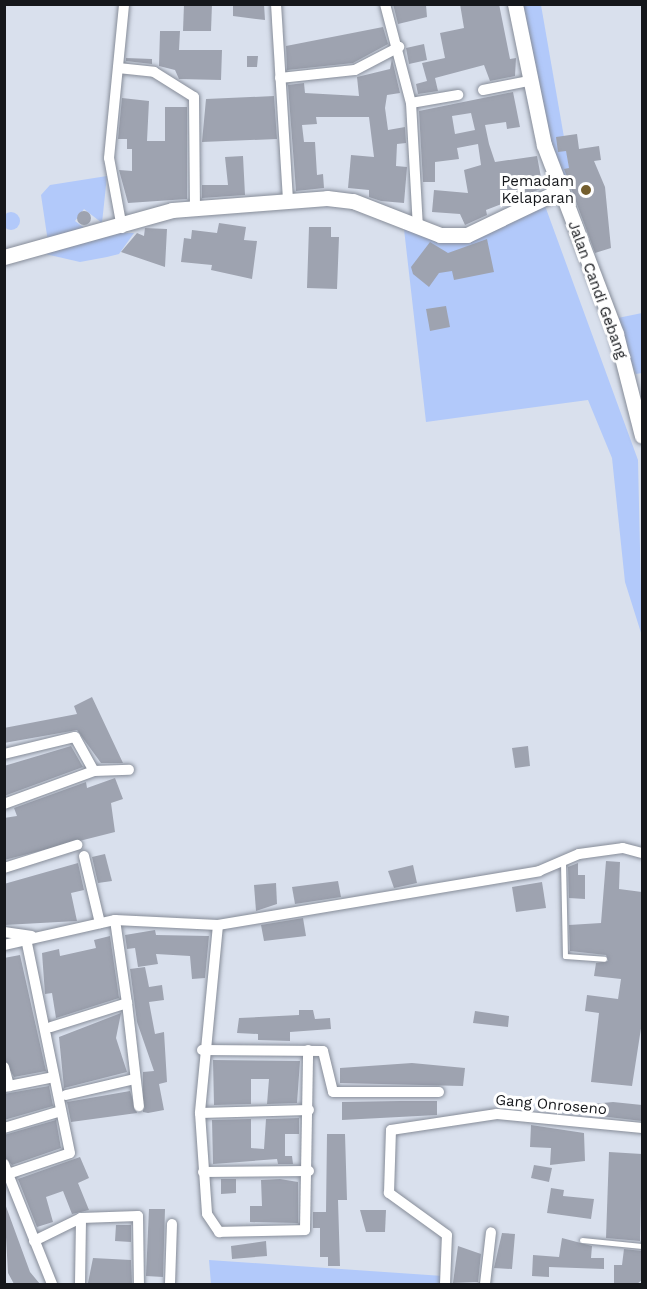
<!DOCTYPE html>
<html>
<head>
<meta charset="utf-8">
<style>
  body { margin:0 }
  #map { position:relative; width:647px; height:1289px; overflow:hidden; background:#d9e0ed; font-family:"Work Sans",sans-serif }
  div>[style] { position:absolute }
  .green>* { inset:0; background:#b2c9fa }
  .round { border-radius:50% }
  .building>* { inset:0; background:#9ea3b0 }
  .roads { filter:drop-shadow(0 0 2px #868c98) drop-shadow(0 0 2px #868c98) }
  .lane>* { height:5px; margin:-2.5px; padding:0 2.5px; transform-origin:2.5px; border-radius:2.5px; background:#fff }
  .street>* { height:10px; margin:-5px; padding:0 5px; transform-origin:5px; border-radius:5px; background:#fff }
  .secondary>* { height:15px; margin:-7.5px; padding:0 7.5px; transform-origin:7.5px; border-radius:7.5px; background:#fff }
  .dots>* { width:16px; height:16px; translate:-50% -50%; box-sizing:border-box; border:3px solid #fff; border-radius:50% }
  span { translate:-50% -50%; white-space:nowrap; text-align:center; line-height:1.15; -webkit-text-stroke:6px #fff; paint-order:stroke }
  .poi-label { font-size:15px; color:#15171b }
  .right { translate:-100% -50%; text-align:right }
  .street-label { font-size:15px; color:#15171b }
  .frame { position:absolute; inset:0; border:6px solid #15171b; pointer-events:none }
</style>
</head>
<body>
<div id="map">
  <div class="green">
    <i style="clip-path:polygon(510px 5px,541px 5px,573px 189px,552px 190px,528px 105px)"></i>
    <i style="clip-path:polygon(107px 176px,102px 223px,84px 209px,75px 221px,94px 235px,48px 242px,41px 195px,50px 185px)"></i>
    <i style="clip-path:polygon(544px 203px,638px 460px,642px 636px,625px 582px,612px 458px,588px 400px,426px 422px,404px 229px,431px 239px)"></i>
    <i class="round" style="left:2px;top:212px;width:18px;height:18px"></i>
    <i style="clip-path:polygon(108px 233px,134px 233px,119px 254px,107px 257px,80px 262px,41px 253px)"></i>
    <i style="clip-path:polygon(642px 313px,642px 373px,636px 374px,613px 319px)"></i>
    <i style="clip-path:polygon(209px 1260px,443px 1276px,443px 1284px,211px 1284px)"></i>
  </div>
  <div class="building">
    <i style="clip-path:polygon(184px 4px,212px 4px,211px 31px,183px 31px)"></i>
    <i style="clip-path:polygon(233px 4px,264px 4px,265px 20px,233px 16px)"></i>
    <i style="clip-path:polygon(393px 4px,426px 5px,427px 17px,398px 24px)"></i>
    <i style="clip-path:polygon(460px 4px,499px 4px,510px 59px,516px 58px,515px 76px,490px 81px,484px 65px,435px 78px,438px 91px,418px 94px,416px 84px,427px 81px,422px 63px,445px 58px,440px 33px,464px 28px)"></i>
    <i style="clip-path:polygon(383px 27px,388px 44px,353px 63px,287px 70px,286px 46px)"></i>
    <i style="clip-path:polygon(160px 31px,180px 31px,179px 50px,222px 50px,221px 80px,179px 79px,175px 70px,159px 66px)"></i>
    <i style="clip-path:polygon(424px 44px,427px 60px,409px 64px,406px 48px)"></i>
    <i style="clip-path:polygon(247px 56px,258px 56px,257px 67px,247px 67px)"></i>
    <i style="clip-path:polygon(126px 58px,152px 59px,152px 64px,126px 61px)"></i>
    <i style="clip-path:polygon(392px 59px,400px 93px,387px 95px,385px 108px,388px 130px,405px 127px,406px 143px,397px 144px,396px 166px,407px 167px,404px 203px,381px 201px,369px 197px,369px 190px,348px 188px,351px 155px,374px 157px,369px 117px,316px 117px,317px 124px,302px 125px,304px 142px,315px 142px,317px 175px,323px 174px,324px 188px,296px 191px,288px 85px,304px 83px,305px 93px,359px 96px,357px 77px,390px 69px)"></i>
    <i style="clip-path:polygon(evenodd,513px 92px,520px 127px,507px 129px,506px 122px,485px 125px,489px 144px,495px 162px,537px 156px,543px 188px,486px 210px,487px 215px,465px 225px,460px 214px,432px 212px,434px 190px,468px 193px,464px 170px,481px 165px,478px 144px,457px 148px,459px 159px,435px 162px,435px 182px,423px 182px,419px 111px,513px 92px,471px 113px,475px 130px,455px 134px,452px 116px,471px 113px)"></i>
    <i style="clip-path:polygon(274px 96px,277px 139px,202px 142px,206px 99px)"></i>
    <i style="clip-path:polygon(122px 98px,149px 101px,147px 141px,165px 141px,165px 107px,187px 107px,187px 199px,128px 203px,119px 170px,132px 171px,132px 149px,127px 149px,127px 139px,118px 139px)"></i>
    <i style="clip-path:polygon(577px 134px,579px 149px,599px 146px,601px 160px,594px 161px,605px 187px,611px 248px,595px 253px,564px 169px,569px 168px,566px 151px,558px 152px,556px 137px)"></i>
    <i style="clip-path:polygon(243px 156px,245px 195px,202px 198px,202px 185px,228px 185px,225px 157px)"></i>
    <i class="round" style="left:77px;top:211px;width:14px;height:14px"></i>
    <i style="clip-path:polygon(219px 223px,246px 227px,244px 240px,257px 241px,252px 279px,211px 270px,212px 265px,181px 262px,184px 238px,191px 239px,192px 230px,217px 233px)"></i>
    <i style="clip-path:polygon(309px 227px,331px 227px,331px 237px,339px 237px,337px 289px,307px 288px)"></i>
    <i style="clip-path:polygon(145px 228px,167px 229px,165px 267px,121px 252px,137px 233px,144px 236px)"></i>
    <i style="clip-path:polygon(487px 239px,494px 272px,454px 280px,452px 271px,439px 273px,429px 287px,413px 274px,411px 267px,430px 242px,448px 253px)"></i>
    <i style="clip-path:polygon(446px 306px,450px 327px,430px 331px,426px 309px)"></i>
    <i style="clip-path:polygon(92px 697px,123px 763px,101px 763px,77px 730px,4px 743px,4px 728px,77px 714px,74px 706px)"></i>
    <i style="clip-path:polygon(71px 746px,83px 767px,4px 796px,4px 766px)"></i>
    <i style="clip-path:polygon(528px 746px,530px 766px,515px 768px,512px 748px)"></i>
    <i style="clip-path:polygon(115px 778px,123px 799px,111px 803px,115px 832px,4px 860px,4px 818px,17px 816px,14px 808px,86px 782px,87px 788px)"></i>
    <i style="clip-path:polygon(105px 854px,112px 881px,98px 883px,92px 857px)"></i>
    <i style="clip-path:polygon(606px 861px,620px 862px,619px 889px,642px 892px,642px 1022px,632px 1086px,591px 1082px,599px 1013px,585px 1011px,587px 995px,618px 999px,621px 979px,594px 976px,596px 963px,608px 961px,606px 955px,570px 951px,569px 925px,601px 923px)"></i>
    <i style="clip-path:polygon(78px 863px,84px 890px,71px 893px,77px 921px,4px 925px,4px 884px)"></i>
    <i style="clip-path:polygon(578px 863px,578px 875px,585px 875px,585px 899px,569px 898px,568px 867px)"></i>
    <i style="clip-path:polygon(413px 865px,417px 883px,394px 888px,388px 871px)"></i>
    <i style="clip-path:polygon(338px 881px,341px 897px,295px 904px,292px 887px)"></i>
    <i style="clip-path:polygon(542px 882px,546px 908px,516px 912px,512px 887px)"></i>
    <i style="clip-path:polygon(276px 883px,277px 904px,256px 911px,254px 885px)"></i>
    <i style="clip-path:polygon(303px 918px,306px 936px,264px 941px,261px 925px)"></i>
    <i style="clip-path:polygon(155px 930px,156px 935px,209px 936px,205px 978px,192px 979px,190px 956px,156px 954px,158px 964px,138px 967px,135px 948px,127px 949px,125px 935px)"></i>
    <i style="clip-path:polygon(110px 936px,119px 998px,56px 1018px,52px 993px,45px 994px,42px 953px,59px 949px,60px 956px,96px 948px,94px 940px)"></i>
    <i style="clip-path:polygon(20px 955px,46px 1071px,14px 1077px,4px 1060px,4px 958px)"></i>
    <i style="clip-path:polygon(145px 967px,149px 987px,162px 985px,164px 1000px,149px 1002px,155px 1034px,164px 1032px,167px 1082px,159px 1084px,164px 1110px,148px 1113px,143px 1112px,143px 1072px,154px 1071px,137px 1022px,130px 969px)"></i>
    <i style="clip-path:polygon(299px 1010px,313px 1010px,315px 1019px,330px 1018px,331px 1029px,290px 1032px,290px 1041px,258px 1040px,258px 1034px,237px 1033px,239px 1018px,299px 1015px)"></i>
    <i style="clip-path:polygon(475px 1011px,509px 1016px,508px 1027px,473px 1023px)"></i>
    <i style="clip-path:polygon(121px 1013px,116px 1038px,127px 1072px,64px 1088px,59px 1037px)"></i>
    <i style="clip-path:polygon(213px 1060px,300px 1061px,297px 1103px,267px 1104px,269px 1079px,251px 1079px,251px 1104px,214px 1105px)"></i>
    <i style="clip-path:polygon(412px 1063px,465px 1068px,463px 1086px,340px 1083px,340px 1068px)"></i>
    <i style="clip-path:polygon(49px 1086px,53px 1106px,4px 1120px,4px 1094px)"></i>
    <i style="clip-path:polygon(130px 1091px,137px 1113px,71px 1122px,67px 1102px)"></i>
    <i style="clip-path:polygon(400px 1101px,437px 1101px,437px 1115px,342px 1120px,342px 1102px)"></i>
    <i style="clip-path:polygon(613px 1102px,642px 1105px,642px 1121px,591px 1115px,592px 1104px)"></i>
    <i style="clip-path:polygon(299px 1118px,299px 1134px,285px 1134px,285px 1156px,292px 1156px,293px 1164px,278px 1164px,277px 1159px,213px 1164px,212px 1120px,251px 1119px,251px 1148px,264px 1149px,266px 1119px)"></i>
    <i style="clip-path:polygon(56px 1120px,61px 1148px,12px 1165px,4px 1157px,4px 1135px)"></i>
    <i style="clip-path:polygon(531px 1125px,584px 1133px,585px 1161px,550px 1165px,551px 1148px,530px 1147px)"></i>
    <i style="clip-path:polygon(327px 1134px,345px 1134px,347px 1200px,338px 1200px,340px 1266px,328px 1266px,328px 1257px,320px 1257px,320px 1228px,313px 1228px,313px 1212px,326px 1212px)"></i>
    <i style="clip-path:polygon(609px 1152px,642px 1154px,640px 1241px,606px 1238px)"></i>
    <i style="clip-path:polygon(80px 1157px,89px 1178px,78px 1183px,89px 1210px,72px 1214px,63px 1191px,46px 1197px,53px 1222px,37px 1227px,18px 1179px)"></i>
    <i style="clip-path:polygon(534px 1165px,552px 1168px,549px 1182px,531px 1178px)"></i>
    <i style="clip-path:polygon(221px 1179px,236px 1179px,236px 1193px,221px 1194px)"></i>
    <i style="clip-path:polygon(280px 1179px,298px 1182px,298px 1223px,250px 1222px,250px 1206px,262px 1206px,261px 1180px)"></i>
    <i style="clip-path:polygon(551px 1188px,564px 1190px,563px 1196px,594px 1199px,591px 1219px,547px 1213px)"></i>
    <i style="clip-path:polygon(4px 1201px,30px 1272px,40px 1284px,14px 1284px,8px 1273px)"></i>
    <i style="clip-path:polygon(149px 1209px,165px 1209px,163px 1277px,146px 1276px)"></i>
    <i style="clip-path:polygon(360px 1210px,386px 1210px,385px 1232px,366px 1232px)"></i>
    <i style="clip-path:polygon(116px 1225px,131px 1225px,131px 1242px,115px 1241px)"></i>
    <i style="clip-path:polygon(502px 1233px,515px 1234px,512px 1269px,494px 1268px)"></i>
    <i style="clip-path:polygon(562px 1238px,592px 1246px,591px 1258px,604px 1258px,604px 1269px,549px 1267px,549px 1277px,532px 1276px,533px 1255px,559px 1257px)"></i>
    <i style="clip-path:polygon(266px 1241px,267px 1256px,232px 1259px,231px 1246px)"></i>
    <i style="clip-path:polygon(458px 1246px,481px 1254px,478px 1282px,453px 1283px)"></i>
    <i style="clip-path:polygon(624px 1249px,642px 1251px,642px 1280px,637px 1284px,614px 1284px,614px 1265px,622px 1265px)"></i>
    <i style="clip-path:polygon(93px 1258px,131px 1260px,132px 1284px,88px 1283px)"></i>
  </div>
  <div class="roads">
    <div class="lane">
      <i style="left:563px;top:862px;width:94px;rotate:88.8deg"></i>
      <i style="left:565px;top:956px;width:39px;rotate:4deg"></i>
      <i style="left:582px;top:1240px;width:60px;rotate:5.7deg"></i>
    </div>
    <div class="street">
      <i style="left:276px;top:4px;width:198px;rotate:86.5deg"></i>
      <i style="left:385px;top:4px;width:102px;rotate:75.3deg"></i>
      <i style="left:411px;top:103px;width:124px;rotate:86.8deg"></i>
      <i style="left:118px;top:68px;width:36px;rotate:6deg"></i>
      <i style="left:154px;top:72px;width:47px;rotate:32deg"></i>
      <i style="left:194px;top:97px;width:113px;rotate:89.5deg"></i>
      <i style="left:280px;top:78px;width:75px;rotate:-6.1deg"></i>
      <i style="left:355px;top:70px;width:50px;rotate:-27.6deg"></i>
      <i style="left:483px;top:90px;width:47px;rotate:-11.1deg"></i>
      <i style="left:411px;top:103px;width:48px;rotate:-9.7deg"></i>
      <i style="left:122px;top:228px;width:71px;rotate:-100.5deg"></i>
      <i style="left:109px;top:158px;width:155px;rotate:-84.4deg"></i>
      <i style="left:4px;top:754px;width:73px;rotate:-13.5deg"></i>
      <i style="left:75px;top:737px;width:39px;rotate:61deg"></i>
      <i style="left:94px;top:771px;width:96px;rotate:159.9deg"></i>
      <i style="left:94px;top:771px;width:35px;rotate:-2deg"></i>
      <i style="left:84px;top:856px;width:69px;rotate:76.6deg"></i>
      <i style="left:4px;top:868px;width:77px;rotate:-17.5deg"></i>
      <i style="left:115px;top:920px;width:84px;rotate:81.8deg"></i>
      <i style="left:218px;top:925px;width:189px;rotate:95.5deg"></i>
      <i style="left:200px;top:1113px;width:101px;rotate:86deg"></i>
      <i style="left:207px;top:1214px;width:22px;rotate:56deg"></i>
      <i style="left:219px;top:1232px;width:86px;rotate:-1.3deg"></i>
      <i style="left:305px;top:1230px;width:180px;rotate:-89deg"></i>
      <i style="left:4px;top:932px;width:28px;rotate:8deg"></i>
      <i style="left:4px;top:945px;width:114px;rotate:-12.7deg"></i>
      <i style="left:115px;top:920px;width:103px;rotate:2.8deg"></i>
      <i style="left:218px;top:925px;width:326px;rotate:-9.5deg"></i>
      <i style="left:539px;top:871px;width:43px;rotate:-23deg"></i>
      <i style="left:579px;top:854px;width:44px;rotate:-7.8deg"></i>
      <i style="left:623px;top:848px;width:20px;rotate:15deg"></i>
      <i style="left:51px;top:1027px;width:80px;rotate:-17.5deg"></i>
      <i style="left:127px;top:1003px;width:104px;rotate:83.4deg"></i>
      <i style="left:202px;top:1050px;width:121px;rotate:0.5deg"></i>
      <i style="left:323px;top:1051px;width:42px;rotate:76.3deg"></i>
      <i style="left:333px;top:1092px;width:106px"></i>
      <i style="left:4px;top:1067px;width:20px;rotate:75deg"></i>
      <i style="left:4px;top:1087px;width:51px;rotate:-11.3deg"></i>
      <i style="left:66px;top:1095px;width:71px;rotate:-13.1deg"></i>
      <i style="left:200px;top:1113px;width:109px;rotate:-1.6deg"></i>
      <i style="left:4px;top:1128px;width:59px;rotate:-16.6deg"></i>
      <i style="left:4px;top:1164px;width:129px;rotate:68.2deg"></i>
      <i style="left:203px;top:1172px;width:106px;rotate:-0.5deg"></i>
      <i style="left:8px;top:1174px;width:65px;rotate:-18.7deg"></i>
      <i style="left:70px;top:1153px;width:219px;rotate:-101.6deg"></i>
      <i style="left:34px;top:1241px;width:52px;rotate:-26.1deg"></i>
      <i style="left:81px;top:1218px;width:57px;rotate:-2deg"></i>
      <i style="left:138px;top:1216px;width:68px;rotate:89.2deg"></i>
      <i style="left:80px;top:1284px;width:66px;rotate:-89.1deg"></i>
      <i style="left:170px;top:1284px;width:60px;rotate:-88.1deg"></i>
      <i style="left:445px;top:1284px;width:49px;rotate:-87.7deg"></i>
      <i style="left:447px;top:1235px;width:72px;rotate:-144.1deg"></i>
      <i style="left:389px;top:1193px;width:63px;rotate:-88.2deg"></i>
      <i style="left:391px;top:1130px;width:107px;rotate:-8.6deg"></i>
      <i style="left:497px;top:1114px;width:146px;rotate:5.5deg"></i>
      <i style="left:485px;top:1284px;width:52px;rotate:-83.4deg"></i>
    </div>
    <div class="secondary">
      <i style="left:515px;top:4px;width:144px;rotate:78.4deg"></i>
      <i style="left:544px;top:145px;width:202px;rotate:69.1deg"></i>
      <i style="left:616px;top:334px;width:105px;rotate:75.7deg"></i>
      <i style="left:4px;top:257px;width:174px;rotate:-15.6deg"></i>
      <i style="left:172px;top:210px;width:155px;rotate:-4.4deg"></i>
      <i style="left:327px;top:198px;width:26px;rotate:7deg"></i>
      <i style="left:353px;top:201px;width:93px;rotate:21.3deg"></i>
      <i style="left:440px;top:235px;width:27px"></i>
      <i style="left:467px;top:235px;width:102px;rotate:-25.6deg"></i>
    </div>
  </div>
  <div class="dots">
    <i style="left:586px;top:190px;background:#745e2e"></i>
  </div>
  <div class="poi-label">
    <span class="right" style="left:574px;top:190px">Pemadam<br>Kelaparan</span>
  </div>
  <div class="street-label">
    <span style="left:597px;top:290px;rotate:70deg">Jalan Candi Gebang</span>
    <span style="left:551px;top:1105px;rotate:5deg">Gang Onroseno</span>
  </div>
  <div class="frame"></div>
</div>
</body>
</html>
